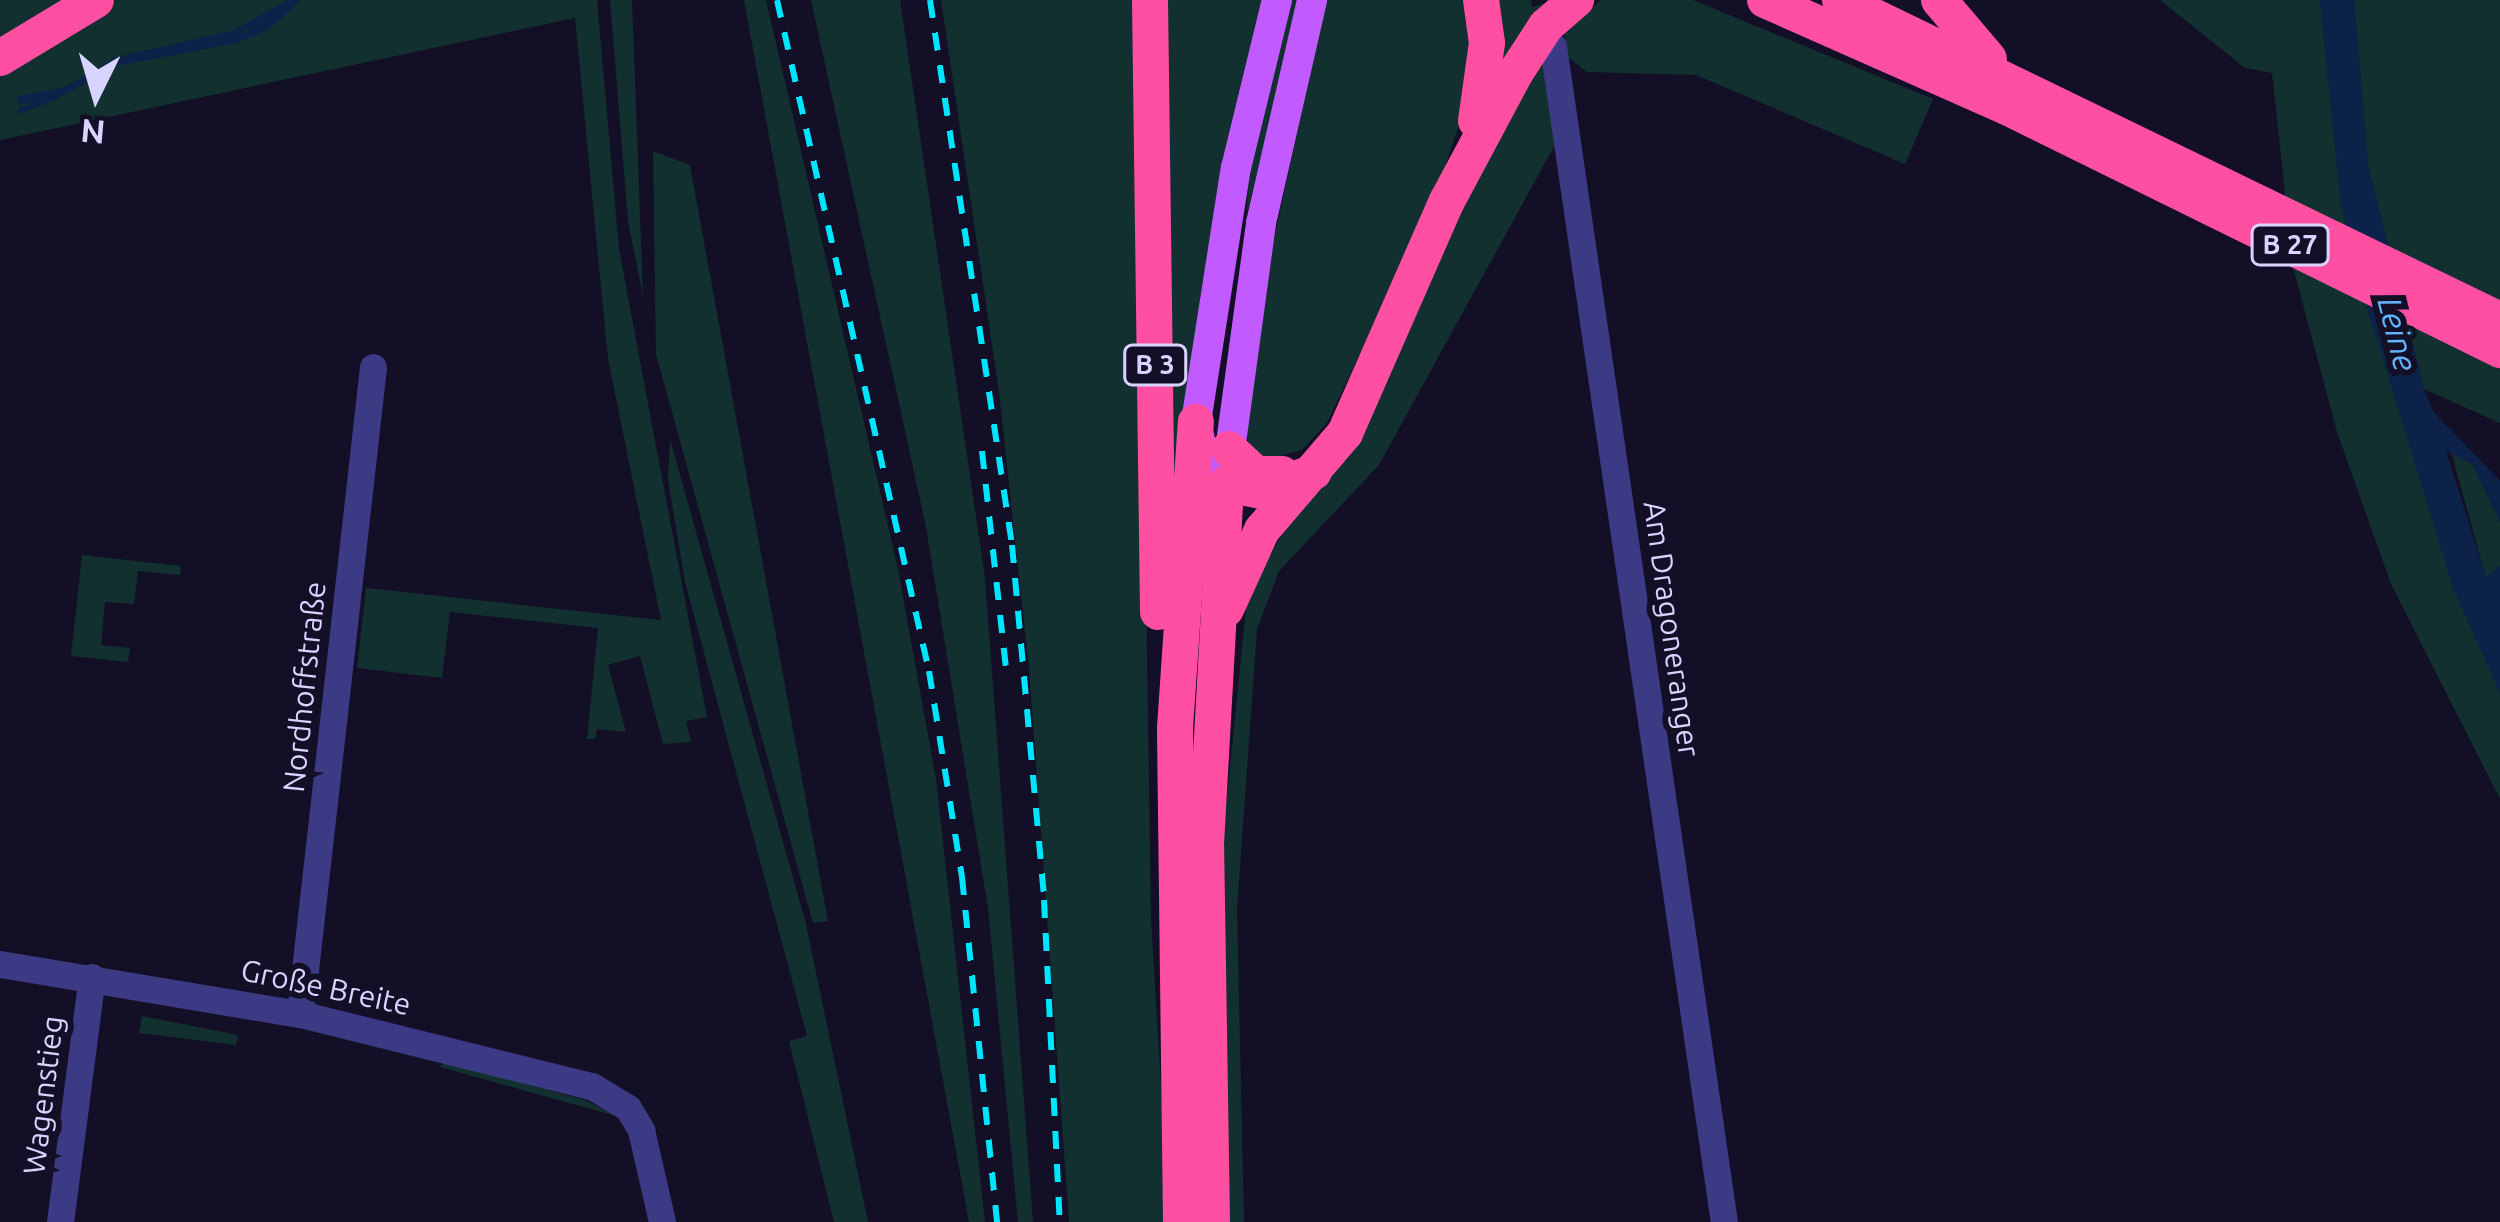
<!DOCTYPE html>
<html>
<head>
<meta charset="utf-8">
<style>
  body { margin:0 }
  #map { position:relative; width:2500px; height:1222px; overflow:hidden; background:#130f26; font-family:Ubuntu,sans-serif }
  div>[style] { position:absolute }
  .green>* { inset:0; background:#12302f }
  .water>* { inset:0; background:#0c2248 }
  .stream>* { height:6px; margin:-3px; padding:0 3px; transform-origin:3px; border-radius:3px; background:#0c2248 }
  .minor>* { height:27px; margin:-13.5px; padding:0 13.5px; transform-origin:13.5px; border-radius:13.5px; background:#3d3a85 }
  .major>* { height:30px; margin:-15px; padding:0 15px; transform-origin:15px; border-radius:15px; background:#c25bff }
  .highway>* { height:36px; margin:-18px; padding:0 18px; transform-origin:18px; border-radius:18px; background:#ff4fa3 }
  .rail>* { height:6px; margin-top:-3px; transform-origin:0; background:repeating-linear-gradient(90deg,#00e5ff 0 18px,transparent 0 33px) }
  .highway-bridge>* { height:36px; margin:-18px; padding:0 18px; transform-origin:18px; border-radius:18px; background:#ff4fa3 }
  span { translate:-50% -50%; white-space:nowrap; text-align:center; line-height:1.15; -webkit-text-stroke:12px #130f26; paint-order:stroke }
  .shield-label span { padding:3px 9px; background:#130f26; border:3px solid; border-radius:9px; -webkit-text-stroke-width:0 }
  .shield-label { font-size:27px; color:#d9d4ff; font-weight:700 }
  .street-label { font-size:30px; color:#d9d4ff }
  .water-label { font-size:33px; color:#62b6ff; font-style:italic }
  .north { position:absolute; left:36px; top:36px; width:120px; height:120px; -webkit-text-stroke:9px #130f26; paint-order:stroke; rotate:185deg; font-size:33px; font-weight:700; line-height:48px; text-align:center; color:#d9d4ff }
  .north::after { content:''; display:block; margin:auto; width:42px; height:54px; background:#d9d4ff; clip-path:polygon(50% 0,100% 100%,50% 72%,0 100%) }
</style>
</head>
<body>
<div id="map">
  <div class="green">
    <i style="clip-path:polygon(0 0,71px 0,0 44px)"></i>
    <i style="clip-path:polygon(116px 0,597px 0,619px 249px,707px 717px,686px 721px,691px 742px,663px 744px,640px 656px,608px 665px,626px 732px,597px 729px,595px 739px,587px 739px,598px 628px,450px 612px,442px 678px,357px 668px,366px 588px,661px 620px,608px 359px,575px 18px,0 140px,0 72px)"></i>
    <i style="clip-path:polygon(610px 0,632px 0,643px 296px,628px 221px)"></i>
    <i style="clip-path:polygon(744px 0,766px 0,898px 569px,936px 779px,985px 1222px,969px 1222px)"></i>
    <i style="clip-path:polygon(811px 0,900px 0,985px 578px,1033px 1222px,1018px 1222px,988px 908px,926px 527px)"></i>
    <i style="clip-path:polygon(941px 0,1137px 0,1151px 918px,1169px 1222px,1069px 1222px,1029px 668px,999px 392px)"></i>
    <i style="clip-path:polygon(1161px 0,1265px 0,1201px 293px,1171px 549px)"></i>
    <i style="clip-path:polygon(1288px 0,1301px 0,1247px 213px,1248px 171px)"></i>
    <i style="clip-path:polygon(1326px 0,1468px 0,1473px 84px,1435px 196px,1327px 423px,1302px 450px,1266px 460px,1251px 450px,1245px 429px,1260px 304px)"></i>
    <i style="clip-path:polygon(1491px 0,1531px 0,1532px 7px,1558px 0,1494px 95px)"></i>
    <i style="clip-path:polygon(1601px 0,1693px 0,1933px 99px,1905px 164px,1696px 75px,1587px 72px,1569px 58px,1564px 33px)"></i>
    <i style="clip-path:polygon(2160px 0,2320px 0,2341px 205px,2369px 314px,2500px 693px,2500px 799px,2391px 584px,2337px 432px,2293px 267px,2272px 73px,2245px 68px)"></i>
    <i style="clip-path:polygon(2354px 0,2500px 0,2500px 423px,2424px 389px,2368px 165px)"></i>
    <i style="clip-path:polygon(1543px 56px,1557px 141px,1379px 465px,1279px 571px,1257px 629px,1237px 909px,1244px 1222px,1227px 1222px,1222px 848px,1247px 598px)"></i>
    <i style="clip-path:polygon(653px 151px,690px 165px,828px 921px,813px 923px,656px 354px)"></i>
    <i style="clip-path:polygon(670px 439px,806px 924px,868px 1222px,834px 1222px,789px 1041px,807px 1036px,685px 582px,668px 480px)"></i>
    <i style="clip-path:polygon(2450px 448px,2473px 465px,2500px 522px,2500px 566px,2486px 578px)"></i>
    <i style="clip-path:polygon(82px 555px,181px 566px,180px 575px,138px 571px,134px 604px,105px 602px,101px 645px,130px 648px,128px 662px,71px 656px)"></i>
    <i style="clip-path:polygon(142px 1016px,238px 1035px,236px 1045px,139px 1033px)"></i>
    <i style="clip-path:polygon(444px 1062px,585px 1100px,616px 1116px,440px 1067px)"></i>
  </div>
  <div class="water">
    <i style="clip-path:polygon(293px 0,301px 0,270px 29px,238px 43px,116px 66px,63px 96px,18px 105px,17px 96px,65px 87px,110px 61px,240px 35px)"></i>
    <i style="clip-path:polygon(2320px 0,2354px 0,2368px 165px,2424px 389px,2433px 411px,2500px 481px,2500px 522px,2473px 465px,2446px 451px,2486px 577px,2500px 566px,2500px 693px,2453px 588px,2369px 314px,2341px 205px)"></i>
  </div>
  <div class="stream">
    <i style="left:113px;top:61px;width:125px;rotate:-12.9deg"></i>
    <i style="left:235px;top:33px;width:67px;rotate:-29.6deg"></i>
    <i style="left:20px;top:111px;width:38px;rotate:-22deg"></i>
  </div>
  <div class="minor">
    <i style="left:1553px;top:46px;width:1188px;rotate:81.73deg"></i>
    <i style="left:0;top:964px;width:304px;rotate:9.5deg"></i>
    <i style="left:300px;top:1014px;width:301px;rotate:13.9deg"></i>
    <i style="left:592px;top:1086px;width:42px;rotate:31.4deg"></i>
    <i style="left:628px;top:1108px;width:26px;rotate:59deg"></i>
    <i style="left:641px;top:1130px;width:94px;rotate:77.1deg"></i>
    <i style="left:300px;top:1014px;width:651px;rotate:-83.56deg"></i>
    <i style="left:60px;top:1222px;width:247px;rotate:-82.6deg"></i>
  </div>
  <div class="major">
    <i style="left:1227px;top:472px;width:251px;rotate:-82.2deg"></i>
    <i style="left:1261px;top:223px;width:229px;rotate:-77.1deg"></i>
    <i style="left:1226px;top:484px;width:30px;rotate:-134deg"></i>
    <i style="left:1205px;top:462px;width:41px;rotate:-102.7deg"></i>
    <i style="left:1196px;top:422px;width:257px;rotate:-81.1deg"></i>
    <i style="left:1236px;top:168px;width:173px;rotate:-76.3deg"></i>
  </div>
  <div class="highway">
    <i style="left:1150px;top:0;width:612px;rotate:89.25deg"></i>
    <i style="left:1765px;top:0;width:265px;rotate:23.9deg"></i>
    <i style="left:2007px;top:107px;width:550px;rotate:26.24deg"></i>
    <i style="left:1840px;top:0;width:733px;rotate:25.87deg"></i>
    <i style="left:1939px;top:0;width:77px;rotate:49.7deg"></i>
    <i style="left:0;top:58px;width:112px;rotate:-31.1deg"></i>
    <i style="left:1476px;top:121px;width:79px;rotate:-82deg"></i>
    <i style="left:1487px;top:43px;width:43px;rotate:-97.9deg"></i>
    <i style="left:1229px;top:449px;width:37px;rotate:43deg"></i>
    <i style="left:1256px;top:474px;width:26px"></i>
    <i style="left:1226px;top:609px;width:87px;rotate:-65.5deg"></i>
    <i style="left:1262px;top:530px;width:128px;rotate:-49.4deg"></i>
    <i style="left:1345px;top:433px;width:253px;rotate:-66.3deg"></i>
    <i style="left:1447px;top:201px;width:146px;rotate:-61.9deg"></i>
    <i style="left:1181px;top:1222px;width:494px;rotate:-90.7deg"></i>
    <i style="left:1175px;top:728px;width:307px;rotate:-86.1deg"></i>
    <i style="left:1212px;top:1222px;width:378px;rotate:-90.9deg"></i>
    <i style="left:1206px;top:844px;width:361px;rotate:-86.8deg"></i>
    <i style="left:1226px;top:484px;width:38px;rotate:11deg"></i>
    <i style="left:1263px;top:491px;width:54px;rotate:-20.4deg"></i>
  </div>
  <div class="rail">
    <i style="left:777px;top:0;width:688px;rotate:77.24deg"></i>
    <i style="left:929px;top:671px;width:209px;rotate:80.9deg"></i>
    <i style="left:962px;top:877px;width:347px;rotate:84.2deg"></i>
    <i style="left:930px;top:0;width:551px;rotate:81.44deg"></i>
    <i style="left:1012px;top:545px;width:356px;rotate:84.8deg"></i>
    <i style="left:1044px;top:900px;width:322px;rotate:87.2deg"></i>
    <i style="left:982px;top:451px;width:228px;rotate:83.7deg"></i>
  </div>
  <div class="highway-bridge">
    <i style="left:1516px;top:72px;width:55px;rotate:-56.9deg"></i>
    <i style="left:1546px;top:26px;width:40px;rotate:-41deg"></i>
  </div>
  <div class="shield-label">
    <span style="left:2290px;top:245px">B 27</span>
    <span style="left:1155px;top:365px">B 3</span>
  </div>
  <div class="street-label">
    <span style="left:1672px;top:629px;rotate:82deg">Am Dragoneranger</span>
    <span style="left:304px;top:687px;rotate:-84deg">Nordhoffstraße</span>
    <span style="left:326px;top:987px;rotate:12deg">Große Breite</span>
    <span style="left:43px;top:1095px;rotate:-83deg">Wagenstieg</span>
  </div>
  <div class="water-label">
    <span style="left:2398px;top:334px;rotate:76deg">Leine</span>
  </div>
  <div class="north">N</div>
</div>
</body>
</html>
